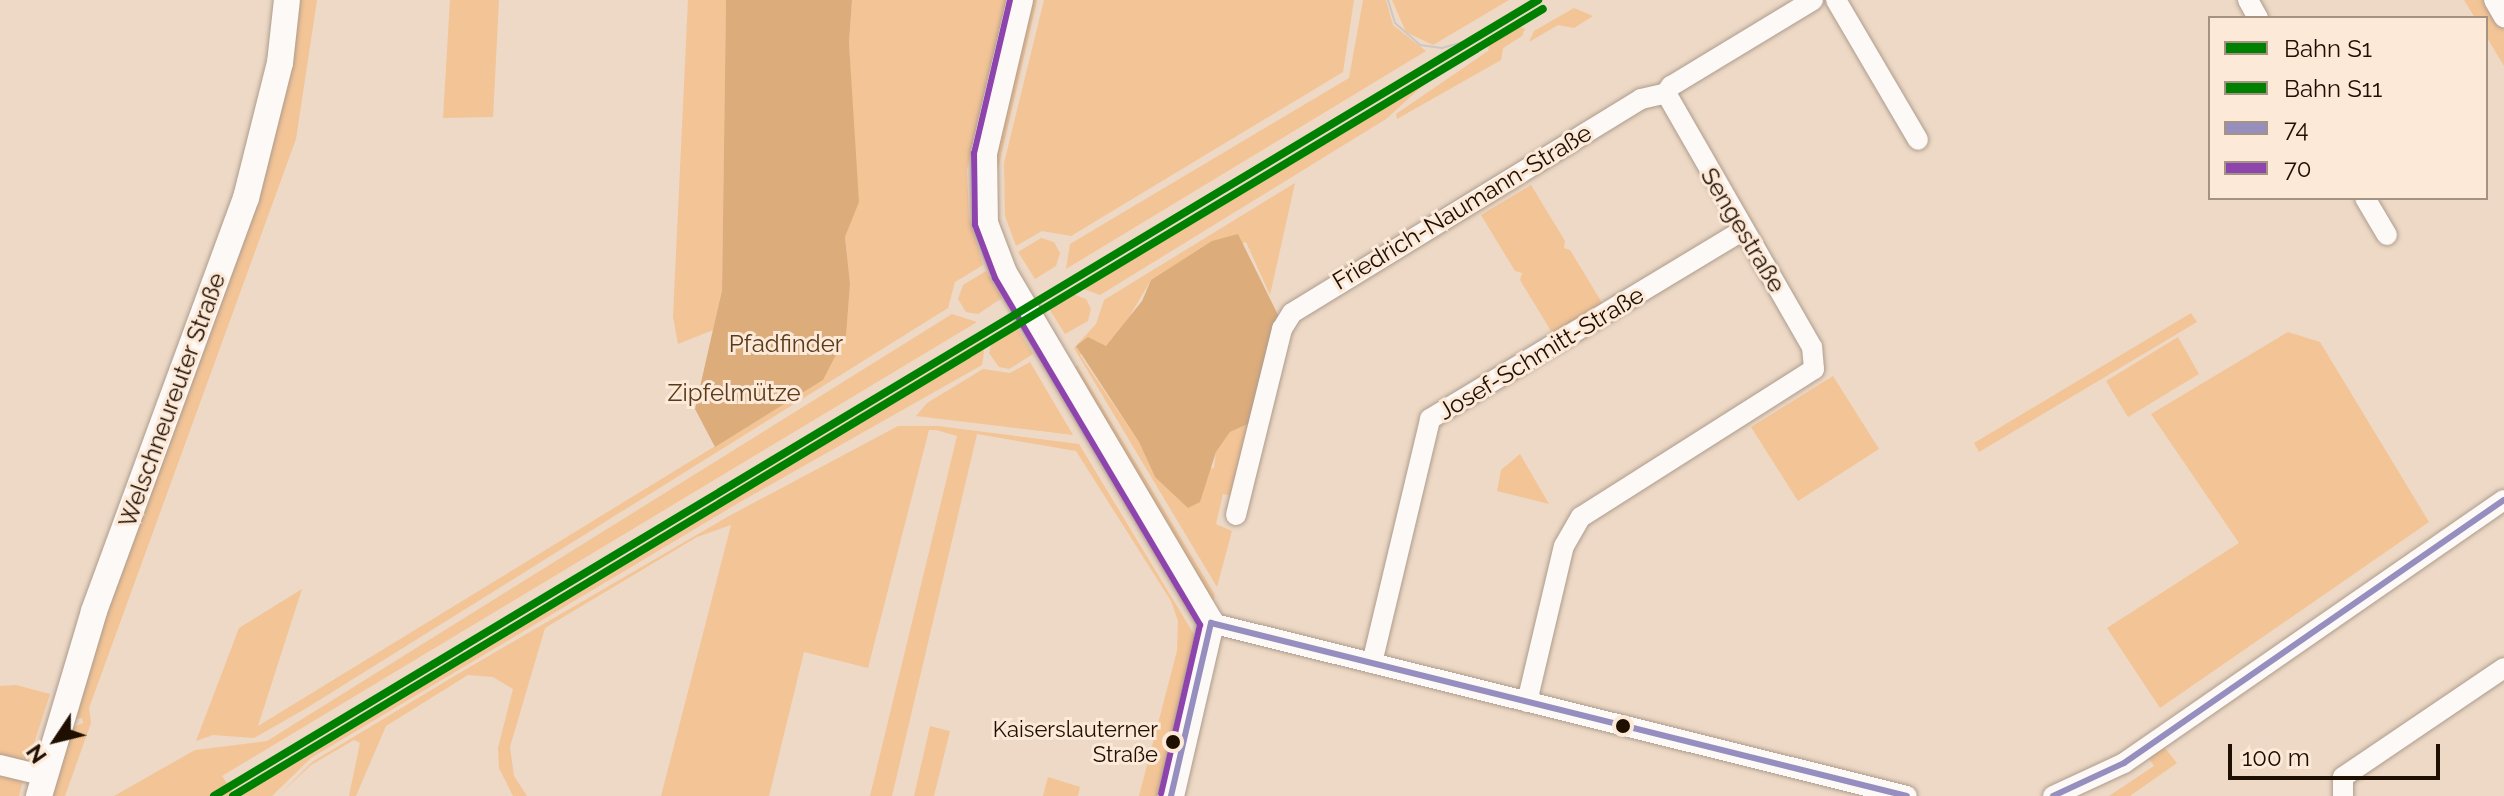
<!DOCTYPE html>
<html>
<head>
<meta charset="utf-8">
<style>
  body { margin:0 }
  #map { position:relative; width:2504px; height:796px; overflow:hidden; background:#edd9c6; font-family:Raleway,sans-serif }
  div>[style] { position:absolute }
  .green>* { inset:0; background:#f3c496 }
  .forest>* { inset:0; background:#ddac7b }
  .roads { filter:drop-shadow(0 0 2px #ae9c8c) drop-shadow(0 0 2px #ae9c8c) }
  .minor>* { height:20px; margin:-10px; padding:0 10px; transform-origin:10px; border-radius:10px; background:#fcf9f6 }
  .major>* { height:26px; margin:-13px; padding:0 13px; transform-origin:13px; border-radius:13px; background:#fcf9f6 }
  .tram>* { height:2px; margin:-1px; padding:0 1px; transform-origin:1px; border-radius:1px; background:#cec8c2 }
  .bus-1>* { height:6px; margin:-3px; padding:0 3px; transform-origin:3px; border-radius:3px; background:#958ebf }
  .bus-2>* { height:6px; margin:-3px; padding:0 3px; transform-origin:3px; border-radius:3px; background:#8e44ad }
  .rail-1>* { height:8px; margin:-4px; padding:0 4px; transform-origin:4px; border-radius:4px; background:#008000 }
  .rail-2>* { height:8px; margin:-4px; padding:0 4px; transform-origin:4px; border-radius:4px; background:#008000 }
  .dots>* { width:22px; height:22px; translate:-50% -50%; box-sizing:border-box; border:4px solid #fde9d8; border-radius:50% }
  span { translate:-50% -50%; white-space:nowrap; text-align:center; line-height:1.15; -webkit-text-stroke:6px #fde9d8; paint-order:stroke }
  .bus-label { font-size:22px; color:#1f0f01 }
  .right { translate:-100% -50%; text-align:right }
  .street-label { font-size:24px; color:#1f0f01 }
  .park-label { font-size:24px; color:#593b1c }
  .legend { position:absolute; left:2208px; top:16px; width:280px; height:184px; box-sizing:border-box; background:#fde9d8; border:2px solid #a49282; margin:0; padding:10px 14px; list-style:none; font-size:24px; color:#1f0f01 }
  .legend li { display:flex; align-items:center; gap:16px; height:40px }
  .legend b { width:40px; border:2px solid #a49282 }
  .north { position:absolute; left:16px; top:700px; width:80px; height:80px; -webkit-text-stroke:6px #fde9d8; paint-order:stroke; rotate:235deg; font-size:22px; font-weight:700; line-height:32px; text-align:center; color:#1f0f01 }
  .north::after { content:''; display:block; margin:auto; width:28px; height:36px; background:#1f0f01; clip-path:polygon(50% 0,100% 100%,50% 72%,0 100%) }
  .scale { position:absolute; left:2228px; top:744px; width:212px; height:36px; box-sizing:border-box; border:4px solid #1f0f01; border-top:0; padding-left:10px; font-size:24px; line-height:28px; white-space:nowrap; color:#1f0f01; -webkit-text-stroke:6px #fde9d8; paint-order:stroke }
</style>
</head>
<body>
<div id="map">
  <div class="green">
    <i style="clip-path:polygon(294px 0,317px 0,296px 139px,89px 708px,91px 723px,65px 796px,50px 796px,70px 729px,83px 723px,82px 718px,72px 720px)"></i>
    <i style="clip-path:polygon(450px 0,499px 0,493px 117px,443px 118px)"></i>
    <i style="clip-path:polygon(688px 0,726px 0,722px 289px,713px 330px,678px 344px,673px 317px)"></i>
    <i style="clip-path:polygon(852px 0,1007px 0,967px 170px,969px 217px,983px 265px,955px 282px,948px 308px,305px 709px,254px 738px,213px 735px,196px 741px,239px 628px,302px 589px,258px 726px,823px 380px,850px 283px,845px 237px,858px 202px,849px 44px)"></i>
    <i style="clip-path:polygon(1029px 0,1037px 0,996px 178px,993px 174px)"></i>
    <i style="clip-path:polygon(1044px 0,1354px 0,1343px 72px,1071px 236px,1042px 231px,1016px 246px,1005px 216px,1004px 163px)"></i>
    <i style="clip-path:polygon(1363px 0,1386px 0,1393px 25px,1426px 51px,1066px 269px,1070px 244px,1349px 78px)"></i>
    <i style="clip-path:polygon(1392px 0,1509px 0,1433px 45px,1406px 32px)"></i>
    <i style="clip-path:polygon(2464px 0,2487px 0,2504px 29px,2504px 66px,2486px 36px,2486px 18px,2475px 18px)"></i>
    <i style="clip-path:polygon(1574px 8px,1593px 16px,1574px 28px,1558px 25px,1529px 42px,1534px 31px)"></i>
    <i style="clip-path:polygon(1514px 24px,1525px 29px,1522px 36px,1503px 48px,1501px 60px,1397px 119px,1396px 114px,1488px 51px,1490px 41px)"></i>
    <i style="clip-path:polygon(1449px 62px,1386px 119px,1100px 295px,1075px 286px)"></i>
    <i style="clip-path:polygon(1295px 183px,1270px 295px,1246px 242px,1151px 280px,1121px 331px,1106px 347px,1097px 341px,1080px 355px,1139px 442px,1155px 477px,1214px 468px,1216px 452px,1230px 432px,1250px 423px,1232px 496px,1223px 494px,1216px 524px,1232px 531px,1217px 587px,1074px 348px,1096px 324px,1104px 300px)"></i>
    <i style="clip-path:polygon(1531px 185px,1565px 241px,1564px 248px,1570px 250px,1604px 306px,1554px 336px,1520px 280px,1522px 273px,1515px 271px,1481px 215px)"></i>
    <i style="clip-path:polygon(1041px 238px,1054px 242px,1060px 253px,1056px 266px,1035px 279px,1018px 252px)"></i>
    <i style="clip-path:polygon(986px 271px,1002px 298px,978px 314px,966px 312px,958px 299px,963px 285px)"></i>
    <i style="clip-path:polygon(1070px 293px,1086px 299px,1091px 309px,1088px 321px,1065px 334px,1048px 307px)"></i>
    <i style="clip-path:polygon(2191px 313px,2197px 322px,1979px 452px,1974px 443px)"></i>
    <i style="clip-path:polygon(952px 314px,977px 322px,222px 776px,233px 792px,986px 338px,982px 365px,740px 502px,311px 758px,272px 796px,114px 796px,195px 750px,267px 741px)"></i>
    <i style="clip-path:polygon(1016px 326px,1033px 354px,1009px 369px,999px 367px,989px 353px,992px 341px)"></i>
    <i style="clip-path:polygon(2288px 332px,2320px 342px,2429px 522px,2160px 708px,2107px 628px,2239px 543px,2151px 414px)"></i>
    <i style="clip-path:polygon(2178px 337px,2199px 374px,2128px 417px,2106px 381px)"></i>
    <i style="clip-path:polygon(1030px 362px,1073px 435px,916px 416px,927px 403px,983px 369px,1010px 373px)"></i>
    <i style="clip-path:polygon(1077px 365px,1215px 595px,1212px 604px,1075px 367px)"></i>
    <i style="clip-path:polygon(1833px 376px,1879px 449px,1798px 501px,1751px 427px)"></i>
    <i style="clip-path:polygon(898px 426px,938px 426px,1079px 444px,1195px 636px,1162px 796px,1139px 796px,1177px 651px,1178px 621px,1171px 601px,1076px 451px,977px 434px,892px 796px,870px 796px,957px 436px,936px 430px,929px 430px,868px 668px,804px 652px,769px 796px,661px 796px,731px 525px,697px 537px,545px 628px,510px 747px,514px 776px,527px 796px,513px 796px,499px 768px,498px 748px,513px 689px,493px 677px,468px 675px,386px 726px,356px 796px,349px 796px,360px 743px,354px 740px,311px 765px,278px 796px,312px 762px,456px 675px,729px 516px)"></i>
    <i style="clip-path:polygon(1520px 454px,1549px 504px,1497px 491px,1501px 470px)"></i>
    <i style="clip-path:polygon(16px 685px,50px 694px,28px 762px,0 756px,0 686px)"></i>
    <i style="clip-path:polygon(930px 726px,950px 731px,934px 796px,914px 796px)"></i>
    <i style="clip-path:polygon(2164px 747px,2177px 763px,2130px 796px,2109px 796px,2154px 766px,2148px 757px)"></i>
    <i style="clip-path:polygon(0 773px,23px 780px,19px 796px,0 796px)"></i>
    <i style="clip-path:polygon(1048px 777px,1080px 787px,1078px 796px,1043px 796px)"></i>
  </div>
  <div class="forest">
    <i style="clip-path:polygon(726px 0,852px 0,849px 43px,859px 202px,845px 237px,850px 283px,846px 335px,823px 380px,715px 447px,695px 409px,722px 290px)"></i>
    <i style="clip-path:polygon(1238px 234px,1278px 315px,1250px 423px,1230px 432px,1216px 452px,1200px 502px,1188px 508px,1155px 477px,1139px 442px,1076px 346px,1088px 337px,1106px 346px,1142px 301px,1151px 280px,1212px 241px)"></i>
  </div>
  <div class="roads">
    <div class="minor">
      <i style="left:1836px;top:0;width:162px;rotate:59.6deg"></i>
      <i style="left:2248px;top:0;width:21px;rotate:61deg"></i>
      <i style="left:2494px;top:0;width:20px;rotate:60deg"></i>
      <i style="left:2365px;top:198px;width:43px;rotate:59.3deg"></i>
      <i style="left:1236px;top:515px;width:192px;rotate:-76.1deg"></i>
      <i style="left:1282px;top:329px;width:19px;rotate:-58deg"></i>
      <i style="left:1292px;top:313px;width:409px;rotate:-31.5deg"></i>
      <i style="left:1641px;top:99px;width:26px;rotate:-13deg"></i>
      <i style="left:1666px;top:93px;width:9px;rotate:-54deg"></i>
      <i style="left:1671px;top:86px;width:166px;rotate:-31.2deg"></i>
      <i style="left:1211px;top:623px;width:717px;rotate:13.96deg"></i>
      <i style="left:1372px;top:663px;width:251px;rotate:-76.6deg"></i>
      <i style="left:1430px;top:419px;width:364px;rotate:-31.1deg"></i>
      <i style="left:1527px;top:702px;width:160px;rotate:-76.7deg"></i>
      <i style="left:1564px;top:546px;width:34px;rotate:-60deg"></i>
      <i style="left:1581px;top:517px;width:276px;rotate:-32.4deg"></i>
      <i style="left:1814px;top:369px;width:22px;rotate:-95deg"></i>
      <i style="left:1812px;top:347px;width:293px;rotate:-119.9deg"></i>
      <i style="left:0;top:765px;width:46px;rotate:13.7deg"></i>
      <i style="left:2053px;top:796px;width:78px;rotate:-24.9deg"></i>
      <i style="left:2124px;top:763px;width:462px;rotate:-34.7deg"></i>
      <i style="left:2343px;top:796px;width:19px;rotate:-90deg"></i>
      <i style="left:2343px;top:777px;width:194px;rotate:-34.1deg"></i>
    </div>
    <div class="major">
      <i style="left:1020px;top:0;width:158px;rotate:103.2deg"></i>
      <i style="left:984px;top:154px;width:69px;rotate:89.2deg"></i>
      <i style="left:985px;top:223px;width:53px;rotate:69.2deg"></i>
      <i style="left:1004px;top:273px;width:407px;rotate:59.4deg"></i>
      <i style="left:1211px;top:623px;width:178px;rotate:103deg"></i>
      <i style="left:39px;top:796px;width:193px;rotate:-73.4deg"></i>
      <i style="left:94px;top:611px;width:440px;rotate:-69.8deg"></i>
      <i style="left:246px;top:198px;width:139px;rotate:-75.9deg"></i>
      <i style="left:280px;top:63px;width:63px;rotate:-83.7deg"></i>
    </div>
  </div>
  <div class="tram">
    <i style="left:1388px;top:0;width:24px;rotate:73deg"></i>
    <i style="left:1395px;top:23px;width:33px;rotate:41deg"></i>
    <i style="left:1420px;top:45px;width:22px;rotate:8deg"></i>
    <i style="left:1442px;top:48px;width:33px;rotate:-16deg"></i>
  </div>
  <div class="bus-1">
    <i style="left:1211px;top:623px;width:717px;rotate:13.96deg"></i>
    <i style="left:1171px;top:796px;width:178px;rotate:-77deg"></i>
    <i style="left:2053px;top:796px;width:78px;rotate:-24.9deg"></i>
    <i style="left:2124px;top:763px;width:462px;rotate:-34.7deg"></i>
  </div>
  <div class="bus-2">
    <i style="left:1010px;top:0;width:157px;rotate:103.2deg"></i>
    <i style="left:974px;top:153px;width:72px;rotate:89.2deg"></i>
    <i style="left:975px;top:225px;width:57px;rotate:69.3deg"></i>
    <i style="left:995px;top:278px;width:403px;rotate:59.4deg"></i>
    <i style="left:1200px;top:625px;width:173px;rotate:103deg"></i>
  </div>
  <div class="rail-1">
    <i style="left:214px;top:796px;width:1545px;rotate:-31.01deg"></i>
  </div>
  <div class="rail-2">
    <i style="left:233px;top:796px;width:1528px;rotate:-31deg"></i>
  </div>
  <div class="dots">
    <i style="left:1623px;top:726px;background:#1f0f01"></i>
    <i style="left:1173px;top:742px;background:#1f0f01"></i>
  </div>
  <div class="bus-label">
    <span class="right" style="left:1158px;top:742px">Kaiserslauterner<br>Straße</span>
  </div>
  <div class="street-label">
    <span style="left:1462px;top:207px;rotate:-31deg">Friedrich-Naumann-Straße</span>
    <span style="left:1743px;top:230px;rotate:59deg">Sengestraße</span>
    <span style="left:1541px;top:353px;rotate:-31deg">Josef-Schmitt-Straße</span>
    <span style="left:172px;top:400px;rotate:-70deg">Welschneureuter Straße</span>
  </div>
  <div class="park-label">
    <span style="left:786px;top:344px">Pfadfinder</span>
    <span style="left:734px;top:393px">Zipfelmütze</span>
  </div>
  <ul class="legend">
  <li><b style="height:10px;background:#008000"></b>Bahn S1</li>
  <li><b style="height:10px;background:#008000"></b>Bahn S11</li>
  <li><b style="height:10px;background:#958ebf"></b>74</li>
  <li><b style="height:10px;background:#8e44ad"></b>70</li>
  </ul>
  <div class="north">N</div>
  <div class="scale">100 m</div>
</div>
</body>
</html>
